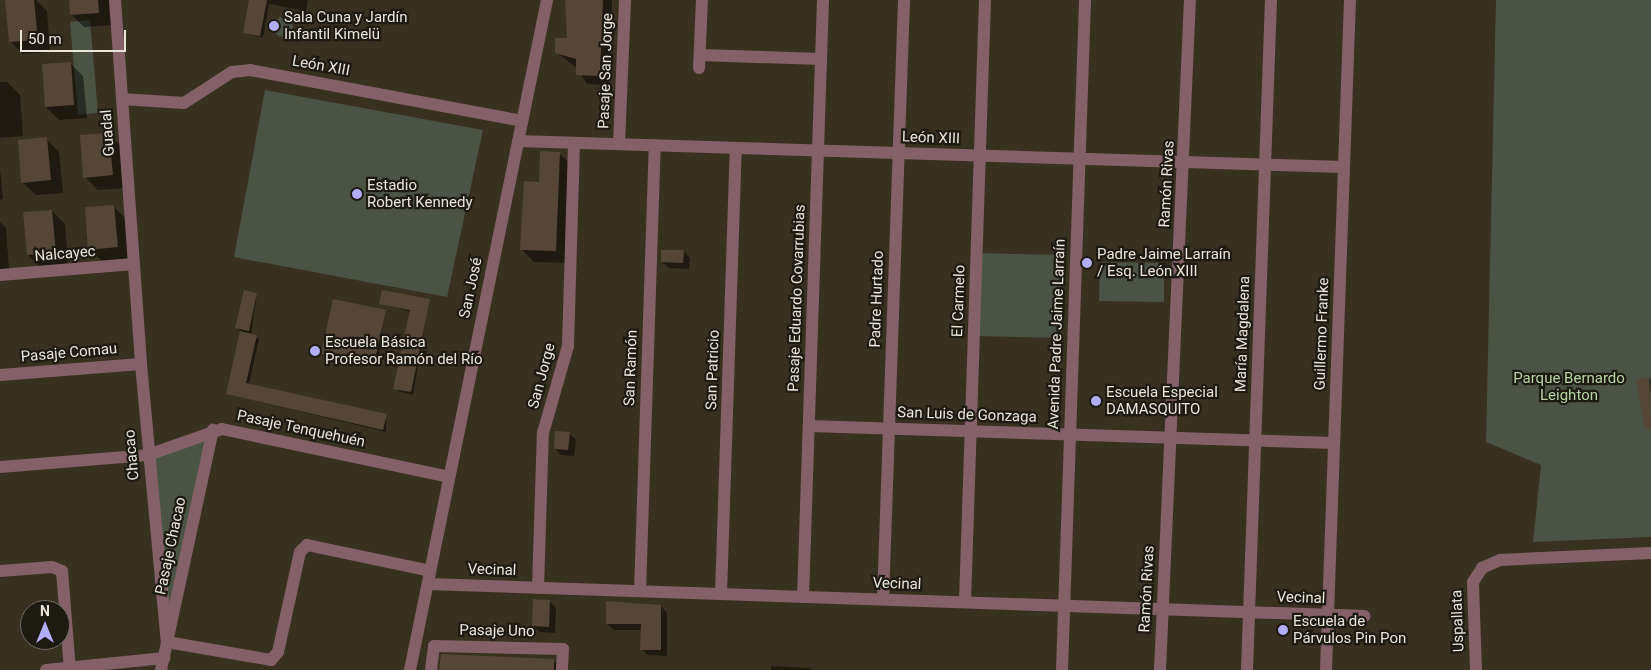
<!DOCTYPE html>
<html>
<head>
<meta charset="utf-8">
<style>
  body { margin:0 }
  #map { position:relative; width:1651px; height:670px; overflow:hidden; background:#39311f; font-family:Roboto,sans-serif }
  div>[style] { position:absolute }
  .green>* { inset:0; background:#4a5344 }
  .round { border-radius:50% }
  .shadow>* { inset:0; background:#0007 }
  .building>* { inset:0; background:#554636 }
  .minor>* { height:12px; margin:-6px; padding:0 6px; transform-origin:6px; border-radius:6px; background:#846169 }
  .dots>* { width:14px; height:14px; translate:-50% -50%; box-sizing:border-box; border:2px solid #1d1a11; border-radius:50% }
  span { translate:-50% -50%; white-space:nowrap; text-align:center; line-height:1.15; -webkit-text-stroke:4.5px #1d1a11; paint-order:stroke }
  .poi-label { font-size:15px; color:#eae5d9 }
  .left { translate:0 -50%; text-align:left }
  .street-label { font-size:15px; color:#eae5d9 }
  .park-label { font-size:15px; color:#b6d4a2 }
  .north { position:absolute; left:20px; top:600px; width:50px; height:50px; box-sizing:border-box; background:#1d1a11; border:1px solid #6f6b61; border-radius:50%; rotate:0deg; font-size:14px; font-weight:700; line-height:20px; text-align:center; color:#eae5d9 }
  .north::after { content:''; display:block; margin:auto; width:18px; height:22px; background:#b2adf9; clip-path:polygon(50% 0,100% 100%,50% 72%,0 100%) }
  .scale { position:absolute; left:20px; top:30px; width:106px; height:22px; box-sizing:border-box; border:2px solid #eae5d9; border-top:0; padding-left:6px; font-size:15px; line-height:18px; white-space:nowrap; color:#eae5d9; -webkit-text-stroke:4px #1d1a11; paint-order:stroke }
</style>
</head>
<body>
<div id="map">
  <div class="green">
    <i style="clip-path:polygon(1496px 0,1651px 0,1651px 537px,1533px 542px,1541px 465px,1486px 442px)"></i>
    <i class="round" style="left:273px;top:17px;width:20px;height:20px"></i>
    <i style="clip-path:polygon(90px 20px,98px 113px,78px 115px,70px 22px)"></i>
    <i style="clip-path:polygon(265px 90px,483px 130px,447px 297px,234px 257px)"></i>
    <i style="clip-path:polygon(976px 253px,1064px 255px,1061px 338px,975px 336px)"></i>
    <i style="clip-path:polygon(1100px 262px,1164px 263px,1164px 302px,1099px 301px)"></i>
    <i style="clip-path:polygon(210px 434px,167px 630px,154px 454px)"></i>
  </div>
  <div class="shadow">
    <i style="clip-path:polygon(6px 0,36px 0,47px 11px,50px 52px,23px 54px,10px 41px)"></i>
    <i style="clip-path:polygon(70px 0,110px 0,112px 25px,84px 27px,71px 14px)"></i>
    <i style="clip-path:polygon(250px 0,308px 0,306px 11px,269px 4px,263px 38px,245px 33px)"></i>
    <i style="clip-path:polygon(567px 0,612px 0,609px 85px,587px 84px,577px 68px,556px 52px,568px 39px)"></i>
    <i style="clip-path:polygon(70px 63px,83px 76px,87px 118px,59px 120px,46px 107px)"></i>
    <i style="clip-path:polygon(0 82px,7px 82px,20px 95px,23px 136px,0 138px)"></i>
    <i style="clip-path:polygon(108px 134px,122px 147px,125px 188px,98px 190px,85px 177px)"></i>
    <i style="clip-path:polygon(46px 139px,59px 152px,63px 193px,36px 195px,22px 182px)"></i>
    <i style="clip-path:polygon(559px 153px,572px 166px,568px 263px,534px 262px,521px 249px,540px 183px)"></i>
    <i style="clip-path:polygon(0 169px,3px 199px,0 200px)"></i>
    <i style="clip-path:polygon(113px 206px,126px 219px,130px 260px,103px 262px,90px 249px)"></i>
    <i style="clip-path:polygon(52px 211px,65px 224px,68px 265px,41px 268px,28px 255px)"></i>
    <i style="clip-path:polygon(0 222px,6px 228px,9px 269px,0 270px)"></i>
    <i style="clip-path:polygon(683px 251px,690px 258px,689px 269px,669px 268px,662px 262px)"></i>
    <i style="clip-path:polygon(257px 294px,251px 335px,259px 339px,249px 384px,386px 415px,386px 432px,227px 394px,241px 331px,237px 328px)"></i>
    <i style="clip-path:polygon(429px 300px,413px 395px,398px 391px,411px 312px,381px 303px)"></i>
    <i style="clip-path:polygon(385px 311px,377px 367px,323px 354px)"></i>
    <i style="clip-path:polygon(1649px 378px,1651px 380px,1649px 415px)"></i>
    <i style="clip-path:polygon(569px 433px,576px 440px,574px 456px,561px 455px,555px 449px)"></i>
    <i style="clip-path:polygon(549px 601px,556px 608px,555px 633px,540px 632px,533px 626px)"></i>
    <i style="clip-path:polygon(661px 606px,667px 613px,667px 656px,648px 655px,642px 649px,642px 630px,614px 630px,607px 624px)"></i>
    <i style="clip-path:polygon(554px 661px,563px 670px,441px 670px)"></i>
    <i style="clip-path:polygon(771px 666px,809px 668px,812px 670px,771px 670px)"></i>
  </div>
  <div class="building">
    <i style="clip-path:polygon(5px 0,34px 0,38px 40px,9px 42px)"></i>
    <i style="clip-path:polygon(69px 0,98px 0,99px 13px,70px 15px)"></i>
    <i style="clip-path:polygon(249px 0,267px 0,260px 36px,243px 33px)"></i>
    <i style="clip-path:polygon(565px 0,603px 0,600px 76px,576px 75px,576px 59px,555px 53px,555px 38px,567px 38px)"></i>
    <i style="clip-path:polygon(71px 62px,74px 105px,45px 107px,42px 64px)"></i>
    <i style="clip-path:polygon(109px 133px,113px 175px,83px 178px,80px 135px)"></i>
    <i style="clip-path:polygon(47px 137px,51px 180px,21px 183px,18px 140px)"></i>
    <i style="clip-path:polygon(540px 151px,560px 152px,556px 251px,520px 250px,524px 181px,539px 182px)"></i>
    <i style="clip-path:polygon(114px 205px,118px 247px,88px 250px,85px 207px)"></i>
    <i style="clip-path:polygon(52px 210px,56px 253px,27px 255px,23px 212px)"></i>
    <i style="clip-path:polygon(661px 250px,684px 250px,683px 263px,661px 262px)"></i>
    <i style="clip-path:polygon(244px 290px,257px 293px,249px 331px,235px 328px)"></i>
    <i style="clip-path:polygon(382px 290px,430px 299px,411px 392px,393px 389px,410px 310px,379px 304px)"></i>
    <i style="clip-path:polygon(333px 299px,386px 310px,374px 365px,321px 354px)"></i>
    <i style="clip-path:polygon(240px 331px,257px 335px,246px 383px,387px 414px,383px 430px,226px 394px)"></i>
    <i style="clip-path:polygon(1649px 377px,1651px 429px,1645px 429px,1636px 380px)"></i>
    <i style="clip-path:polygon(555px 431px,570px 432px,568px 450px,554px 449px)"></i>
    <i style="clip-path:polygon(533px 599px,550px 600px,549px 627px,532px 626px)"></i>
    <i style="clip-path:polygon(606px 601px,661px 605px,661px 650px,640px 650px,641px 624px,606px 624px)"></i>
    <i style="clip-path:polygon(441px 654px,554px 659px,554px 670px,439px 670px)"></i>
  </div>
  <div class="minor">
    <i style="left:115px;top:0;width:365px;rotate:85.9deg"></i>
    <i style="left:141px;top:364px;width:279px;rotate:84.7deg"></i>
    <i style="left:167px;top:642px;width:106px;rotate:9.8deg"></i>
    <i style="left:271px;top:660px;width:11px;rotate:-49deg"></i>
    <i style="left:278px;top:652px;width:102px;rotate:-77.6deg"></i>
    <i style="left:300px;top:552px;width:10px;rotate:-45deg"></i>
    <i style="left:307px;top:545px;width:126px;rotate:11.9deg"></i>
    <i style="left:700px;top:55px;width:121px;rotate:1.9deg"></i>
    <i style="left:699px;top:68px;width:68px;rotate:-87.5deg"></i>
    <i style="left:122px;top:99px;width:62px;rotate:3.7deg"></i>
    <i style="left:184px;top:103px;width:57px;rotate:-32.9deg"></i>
    <i style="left:232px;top:72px;width:18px;rotate:-6deg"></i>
    <i style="left:250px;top:70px;width:277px;rotate:10.6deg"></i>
    <i style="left:518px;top:141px;width:826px;rotate:1.8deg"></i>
    <i style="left:619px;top:144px;width:144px;rotate:-87.6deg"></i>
    <i style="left:0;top:275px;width:134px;rotate:-4.7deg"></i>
    <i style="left:0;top:375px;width:141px;rotate:-4.5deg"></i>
    <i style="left:809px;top:426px;width:525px;rotate:1.85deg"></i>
    <i style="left:0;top:467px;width:148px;rotate:-4.6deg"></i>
    <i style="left:148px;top:455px;width:78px;rotate:-19.4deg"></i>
    <i style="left:222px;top:429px;width:232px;rotate:11.9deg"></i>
    <i style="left:0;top:571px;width:52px;rotate:-4.4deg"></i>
    <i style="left:52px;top:567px;width:11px;rotate:22deg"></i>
    <i style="left:62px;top:571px;width:99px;rotate:85.4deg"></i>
    <i style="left:428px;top:584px;width:937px;rotate:1.96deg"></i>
    <i style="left:538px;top:588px;width:155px;rotate:-88.2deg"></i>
    <i style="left:543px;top:433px;width:91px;rotate:-74deg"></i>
    <i style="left:568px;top:346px;width:203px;rotate:-88.3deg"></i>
    <i style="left:640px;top:591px;width:446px;rotate:-88.1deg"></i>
    <i style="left:721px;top:594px;width:446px;rotate:-88.1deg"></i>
    <i style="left:803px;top:597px;width:597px;rotate:-88.08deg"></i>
    <i style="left:883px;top:599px;width:599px;rotate:-87.99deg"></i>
    <i style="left:965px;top:602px;width:602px;rotate:-88.1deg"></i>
    <i style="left:46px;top:670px;width:119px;rotate:-5.8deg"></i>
    <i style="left:161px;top:670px;width:246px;rotate:-77.8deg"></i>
    <i style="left:410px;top:670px;width:684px;rotate:-78.44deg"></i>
    <i style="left:431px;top:670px;width:24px;rotate:-83deg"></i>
    <i style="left:434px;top:646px;width:129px;rotate:1.3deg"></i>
    <i style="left:563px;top:649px;width:21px;rotate:93deg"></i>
    <i style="left:1062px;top:670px;width:670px;rotate:-88.03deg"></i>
    <i style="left:1160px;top:670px;width:671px;rotate:-87.44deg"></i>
    <i style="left:1247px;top:670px;width:670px;rotate:-87.95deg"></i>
    <i style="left:1326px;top:670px;width:670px;rotate:-87.95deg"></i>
    <i style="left:1476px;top:670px;width:88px;rotate:-92deg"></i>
    <i style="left:1473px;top:582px;width:17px;rotate:-57deg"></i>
    <i style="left:1482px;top:568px;width:20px;rotate:-24deg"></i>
    <i style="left:1500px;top:560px;width:151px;rotate:-2.7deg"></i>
  </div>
  <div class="dots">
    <i style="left:274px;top:26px;background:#b2adf9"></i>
    <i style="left:357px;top:194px;background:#b2adf9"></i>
    <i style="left:1087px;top:263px;background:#b2adf9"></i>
    <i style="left:315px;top:351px;background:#b2adf9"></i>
    <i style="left:1096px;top:401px;background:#b2adf9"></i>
    <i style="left:1283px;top:630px;background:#b2adf9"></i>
  </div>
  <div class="poi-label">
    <span class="left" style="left:284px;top:26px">Sala Cuna y Jardín<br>Infantil Kimelü</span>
    <span class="left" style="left:367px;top:194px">Estadio<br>Robert Kennedy</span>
    <span class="left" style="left:1097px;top:263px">Padre Jaime Larraín<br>/ Esq. León XIII</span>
    <span class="left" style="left:325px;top:351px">Escuela Básica<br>Profesor Ramón del Río</span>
    <span class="left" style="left:1106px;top:401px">Escuela Especial<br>DAMASQUITO</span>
    <span class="left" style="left:1293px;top:630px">Escuela de<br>Párvulos Pin Pon</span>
  </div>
  <div class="street-label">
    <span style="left:321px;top:66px;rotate:10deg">León XIII</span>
    <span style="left:606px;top:71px;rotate:-88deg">Pasaje San Jorge</span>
    <span style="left:108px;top:133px;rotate:-94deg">Guadal</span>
    <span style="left:931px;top:138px;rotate:2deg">León XIII</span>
    <span style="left:1167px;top:184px;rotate:-87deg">Ramón Rivas</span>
    <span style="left:65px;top:254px;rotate:-5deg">Nalcayec</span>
    <span style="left:471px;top:288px;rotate:-78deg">San José</span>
    <span style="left:797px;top:298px;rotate:-88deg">Pasaje Eduardo Covarrubias</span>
    <span style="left:877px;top:299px;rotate:-88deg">Padre Hurtado</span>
    <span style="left:959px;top:301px;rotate:-88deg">El Carmelo</span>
    <span style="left:1057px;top:334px;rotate:-88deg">Avenida Padre Jaime Larraín</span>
    <span style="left:1243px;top:334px;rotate:-88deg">María Magdalena</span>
    <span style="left:1322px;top:334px;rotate:-88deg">Guillermo Franke</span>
    <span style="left:69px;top:353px;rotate:-5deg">Pasaje Comau</span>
    <span style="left:631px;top:368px;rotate:-88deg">San Ramón</span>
    <span style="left:713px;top:370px;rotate:-88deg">San Patricio</span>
    <span style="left:542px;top:376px;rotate:-75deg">San Jorge</span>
    <span style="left:967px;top:415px;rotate:2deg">San Luis de Gonzaga</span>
    <span style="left:301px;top:429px;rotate:12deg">Pasaje Tenquehuén</span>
    <span style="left:132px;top:455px;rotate:-95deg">Chacao</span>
    <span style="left:171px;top:546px;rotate:-78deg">Pasaje Chacao</span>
    <span style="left:492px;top:570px;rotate:2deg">Vecinal</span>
    <span style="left:897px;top:584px;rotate:2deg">Vecinal</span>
    <span style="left:1147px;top:589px;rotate:-87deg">Ramón Rivas</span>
    <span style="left:1301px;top:598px;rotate:2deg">Vecinal</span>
    <span style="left:1458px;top:621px;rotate:-92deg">Uspallata</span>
    <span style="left:497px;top:631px;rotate:1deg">Pasaje Uno</span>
  </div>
  <div class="park-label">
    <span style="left:1569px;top:387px">Parque Bernardo<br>Leighton</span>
  </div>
  <div class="north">N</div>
  <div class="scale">50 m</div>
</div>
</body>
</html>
